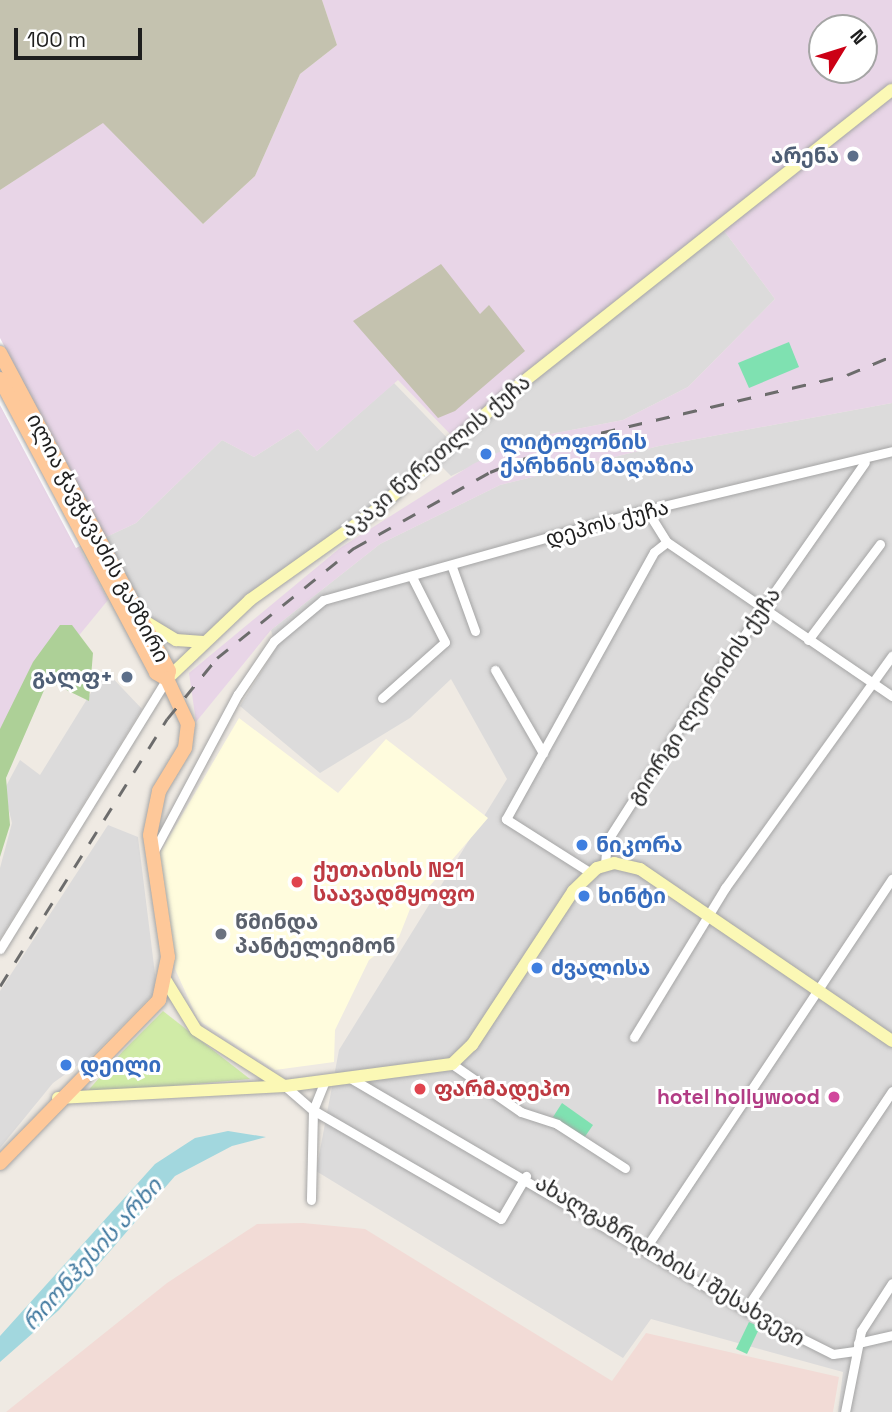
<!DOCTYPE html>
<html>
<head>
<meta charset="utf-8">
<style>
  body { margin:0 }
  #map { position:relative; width:892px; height:1412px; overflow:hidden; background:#efeae3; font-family:"Space Grotesk","Noto Sans Georgian",sans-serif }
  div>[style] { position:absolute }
  .residential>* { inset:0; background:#dcdbdb }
  .industrial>* { inset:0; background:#e8d5e7 }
  .education>* { inset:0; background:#fffcdd }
  .military>* { inset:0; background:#f2dbd6 }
  .construction>* { inset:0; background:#c4c2af }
  .grass>* { inset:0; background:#d0eba7 }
  .forest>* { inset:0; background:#add097 }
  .pitch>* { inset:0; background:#7fe1b1 }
  .water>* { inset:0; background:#a2d7de }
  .pier>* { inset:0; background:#fff }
  .roads { filter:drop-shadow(0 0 2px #a5a5a5) drop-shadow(0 0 2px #a5a5a5) }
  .street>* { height:9px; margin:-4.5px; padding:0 4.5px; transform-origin:4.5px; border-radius:4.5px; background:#fff }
  .secondary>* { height:12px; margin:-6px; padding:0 6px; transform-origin:6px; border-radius:6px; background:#fbf8b5 }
  .primary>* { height:14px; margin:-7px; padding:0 7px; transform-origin:7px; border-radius:7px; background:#fec899 }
  .rail>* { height:2.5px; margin-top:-1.25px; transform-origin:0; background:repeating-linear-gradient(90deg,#6c6c6c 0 14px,transparent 0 28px) }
  .dots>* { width:19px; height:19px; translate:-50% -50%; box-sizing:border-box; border:4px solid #fff; border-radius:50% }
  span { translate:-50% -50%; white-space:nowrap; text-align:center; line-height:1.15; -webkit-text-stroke:6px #fff; paint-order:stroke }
  .service-label { font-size:21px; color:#4e5e75; font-weight:700 }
  .right { translate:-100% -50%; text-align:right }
  .shop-label { font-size:21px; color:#366cbe; font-weight:700 }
  .left { translate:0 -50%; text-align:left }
  .street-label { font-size:21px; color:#1e1e1e }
  .health-label { font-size:21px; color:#be3a42; font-weight:700 }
  .worship-label { font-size:21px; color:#5b616d; font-weight:700 }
  .hotel-label { font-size:21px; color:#b23c85; font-weight:700 }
  .water-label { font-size:23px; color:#427aa0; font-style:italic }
  .north { position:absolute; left:808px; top:14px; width:70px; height:70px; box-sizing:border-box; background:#fff; border:2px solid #a5a5a5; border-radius:50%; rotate:52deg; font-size:19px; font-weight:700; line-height:28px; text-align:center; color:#1e1e1e }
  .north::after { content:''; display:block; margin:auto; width:24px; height:32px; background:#cc0015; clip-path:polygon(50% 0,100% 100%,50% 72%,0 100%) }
  .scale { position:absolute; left:14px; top:28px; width:128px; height:32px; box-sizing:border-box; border:4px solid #1e1e1e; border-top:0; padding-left:9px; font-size:21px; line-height:24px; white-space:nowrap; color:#1e1e1e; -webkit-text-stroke:5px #fff; paint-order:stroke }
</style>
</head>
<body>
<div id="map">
  <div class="residential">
    <i style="clip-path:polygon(722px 228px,775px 299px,688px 387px,623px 420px,530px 438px,451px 476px,434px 459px,202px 640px,172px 635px,141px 612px,102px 539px,136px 523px,222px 440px,254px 457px,298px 429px,317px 451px,394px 383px,454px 445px)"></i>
    <i style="clip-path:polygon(892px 403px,892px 1412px,838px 1412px,843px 1372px,651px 1319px,623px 1358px,316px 1171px,339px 1050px,507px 779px,451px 679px,410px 718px,320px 773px,240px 706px,276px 648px,271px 630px,380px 544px,500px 485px,659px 446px)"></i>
    <i style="clip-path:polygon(105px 670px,142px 709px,0 939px,0 868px,12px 823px,4px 790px,20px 760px,40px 775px)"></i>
    <i style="clip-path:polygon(108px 825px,138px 837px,157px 990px,95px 1053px,53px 1083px,0 1148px,0 991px)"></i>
  </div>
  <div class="industrial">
    <i style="clip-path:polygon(evenodd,322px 0,892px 0,892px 403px,659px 446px,500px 485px,380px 544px,271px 630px,196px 722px,189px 673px,340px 548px,473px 464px,530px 438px,623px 420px,688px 387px,775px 299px,722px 228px,453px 437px,398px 380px,317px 451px,298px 429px,254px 457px,222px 440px,136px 523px,102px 539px,0 346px,0 190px,103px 122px,203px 224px,255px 176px,300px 74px,337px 45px,322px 0,822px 28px,864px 28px,864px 70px,822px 70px,822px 28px)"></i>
    <i style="clip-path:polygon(0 405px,108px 600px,0 732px)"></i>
  </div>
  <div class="education">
    <i style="clip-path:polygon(239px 718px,338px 793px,386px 739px,488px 818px,410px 909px,399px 937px,369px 960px,335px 1030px,334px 1062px,275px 1070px,198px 1020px,175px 969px,158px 856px)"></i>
  </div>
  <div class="military">
    <i style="clip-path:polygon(303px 1223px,365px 1229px,612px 1381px,646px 1333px,839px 1377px,833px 1412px,6px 1412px,167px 1283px,257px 1224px)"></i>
  </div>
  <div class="construction">
    <i style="clip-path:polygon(0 0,322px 0,337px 45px,300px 74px,255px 176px,203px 224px,103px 123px,0 190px)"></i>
    <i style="clip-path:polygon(441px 264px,480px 314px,489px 305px,525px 351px,455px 411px,438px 418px,353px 321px)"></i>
  </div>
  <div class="grass">
    <i style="clip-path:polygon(163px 1011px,250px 1079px,85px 1094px,123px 1051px)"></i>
  </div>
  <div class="forest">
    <i style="clip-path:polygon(60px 625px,72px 625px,93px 653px,89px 701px,48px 681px,6px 778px,10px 825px,0 857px,0 729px,33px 662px)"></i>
  </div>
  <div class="pitch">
    <i style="clip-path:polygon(789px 342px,799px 367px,749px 388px,738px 363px)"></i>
    <i style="clip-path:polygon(562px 1103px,593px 1125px,584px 1138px,553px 1117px)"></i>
    <i style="clip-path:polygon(749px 1322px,760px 1327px,747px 1354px,736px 1349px)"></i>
  </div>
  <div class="water">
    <i style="clip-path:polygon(228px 1131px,266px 1137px,232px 1146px,175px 1176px,59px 1310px,0 1362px,0 1336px,155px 1164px,195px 1138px)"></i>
  </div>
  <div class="pier">
    <i style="clip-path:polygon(0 338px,103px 534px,76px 548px,0 405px)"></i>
  </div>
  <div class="roads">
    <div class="street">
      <i style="left:648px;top:512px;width:36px;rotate:58deg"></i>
      <i style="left:667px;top:542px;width:273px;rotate:34.4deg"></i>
      <i style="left:452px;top:567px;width:68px;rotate:70.2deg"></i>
      <i style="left:808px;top:640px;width:120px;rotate:-53.1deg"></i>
      <i style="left:495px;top:670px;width:96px;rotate:60deg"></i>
      <i style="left:382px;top:698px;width:84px;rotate:-41.6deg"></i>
      <i style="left:445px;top:642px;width:73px;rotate:-116.9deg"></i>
      <i style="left:154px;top:851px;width:178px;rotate:-61.9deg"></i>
      <i style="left:238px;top:694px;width:64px;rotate:-55.8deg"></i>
      <i style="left:274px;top:641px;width:64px;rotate:-39.9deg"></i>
      <i style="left:323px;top:600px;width:327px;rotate:-15.6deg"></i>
      <i style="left:638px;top:512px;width:261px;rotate:-13.5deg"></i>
      <i style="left:605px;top:864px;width:23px;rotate:-85deg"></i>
      <i style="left:607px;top:841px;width:128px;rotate:-57.4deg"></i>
      <i style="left:676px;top:733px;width:330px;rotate:-55.1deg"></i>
      <i style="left:591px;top:873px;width:101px;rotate:-147.6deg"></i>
      <i style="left:506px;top:819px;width:305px;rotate:-61deg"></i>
      <i style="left:654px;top:552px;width:16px;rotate:-38deg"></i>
      <i style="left:0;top:949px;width:317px;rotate:-58.3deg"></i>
      <i style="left:634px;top:1037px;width:175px;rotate:-58.6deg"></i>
      <i style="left:725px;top:888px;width:286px;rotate:-54.3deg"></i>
      <i style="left:452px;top:1064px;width:84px;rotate:34.8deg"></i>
      <i style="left:521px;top:1112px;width:38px;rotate:18deg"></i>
      <i style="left:557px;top:1124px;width:81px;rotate:32.9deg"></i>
      <i style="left:352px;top:1079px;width:456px;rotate:30.4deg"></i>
      <i style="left:745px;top:1310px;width:98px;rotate:26.6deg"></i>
      <i style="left:833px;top:1354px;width:22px;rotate:-8deg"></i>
      <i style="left:324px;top:1083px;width:29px;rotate:112deg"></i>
      <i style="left:313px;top:1110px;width:217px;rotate:30.1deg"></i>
      <i style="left:501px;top:1219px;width:50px;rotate:-59.8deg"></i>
      <i style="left:285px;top:1086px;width:37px;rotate:41deg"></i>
      <i style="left:313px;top:1110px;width:90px;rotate:91.3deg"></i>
      <i style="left:645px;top:1249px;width:445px;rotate:-56.3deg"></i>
      <i style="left:745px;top:1310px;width:264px;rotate:-56.1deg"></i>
      <i style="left:858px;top:1343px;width:35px;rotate:-13deg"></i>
      <i style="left:845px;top:1412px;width:83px;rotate:-78.8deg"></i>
      <i style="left:861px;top:1331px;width:57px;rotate:-57.1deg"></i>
    </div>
    <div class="secondary">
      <i style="left:141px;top:619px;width:41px;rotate:31deg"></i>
      <i style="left:176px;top:640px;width:27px;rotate:4deg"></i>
      <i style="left:167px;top:679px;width:115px;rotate:-43.6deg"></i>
      <i style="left:250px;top:600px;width:153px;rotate:-35.5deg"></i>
      <i style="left:375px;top:511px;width:184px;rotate:-41.2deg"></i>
      <i style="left:513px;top:390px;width:483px;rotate:-38.4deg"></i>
      <i style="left:166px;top:981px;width:57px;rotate:58.5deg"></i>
      <i style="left:196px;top:1030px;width:104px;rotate:32.5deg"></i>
      <i style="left:58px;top:1098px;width:227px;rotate:-3deg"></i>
      <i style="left:285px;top:1086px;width:168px;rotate:-7.5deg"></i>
      <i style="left:452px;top:1064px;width:28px;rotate:-44deg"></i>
      <i style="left:472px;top:1045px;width:184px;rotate:-56.7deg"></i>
      <i style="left:573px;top:891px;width:33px;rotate:-44deg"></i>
      <i style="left:597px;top:868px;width:18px;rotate:-16deg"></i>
      <i style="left:614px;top:863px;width:27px;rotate:13deg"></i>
      <i style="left:640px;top:869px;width:305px;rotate:34.3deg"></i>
    </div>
    <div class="primary">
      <i style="left:0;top:353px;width:360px;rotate:62deg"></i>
      <i style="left:169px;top:671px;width:8px;rotate:104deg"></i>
      <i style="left:0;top:379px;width:333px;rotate:62deg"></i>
      <i style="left:156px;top:673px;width:13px;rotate:29deg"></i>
      <i style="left:0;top:1163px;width:228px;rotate:-45.7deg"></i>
      <i style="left:159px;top:1000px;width:44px;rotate:-78.2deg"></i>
      <i style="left:168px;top:957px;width:123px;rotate:-98.4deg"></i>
      <i style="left:150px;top:835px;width:45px;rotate:-78.4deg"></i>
      <i style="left:159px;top:791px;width:50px;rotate:-58.8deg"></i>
      <i style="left:185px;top:748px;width:24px;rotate:-83deg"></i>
      <i style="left:188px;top:724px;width:50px;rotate:-115deg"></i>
    </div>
  </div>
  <div class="rail">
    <i style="left:0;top:986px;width:315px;rotate:-58deg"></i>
    <i style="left:167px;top:719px;width:79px;rotate:-50.7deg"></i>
    <i style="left:217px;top:658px;width:176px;rotate:-38.8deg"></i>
    <i style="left:354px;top:548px;width:156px;rotate:-29.2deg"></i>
    <i style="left:490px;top:472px;width:90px;rotate:-21.4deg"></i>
    <i style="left:574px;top:439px;width:280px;rotate:-13.2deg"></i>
    <i style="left:847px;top:375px;width:49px;rotate:-22.9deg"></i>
  </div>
  <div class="dots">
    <i style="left:853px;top:156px;background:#5c6f8a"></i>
    <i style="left:486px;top:454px;background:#3f7fe0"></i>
    <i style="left:127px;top:677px;background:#5c6f8a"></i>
    <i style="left:582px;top:845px;background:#3f7fe0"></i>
    <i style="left:297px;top:882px;background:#e0444e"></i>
    <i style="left:584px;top:896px;background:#3f7fe0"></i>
    <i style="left:221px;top:934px;background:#6b7280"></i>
    <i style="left:537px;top:968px;background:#3f7fe0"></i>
    <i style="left:66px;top:1065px;background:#3f7fe0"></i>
    <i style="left:420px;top:1089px;background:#e0444e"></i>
    <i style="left:834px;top:1097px;background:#d1479c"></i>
  </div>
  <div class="service-label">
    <span class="right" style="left:839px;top:156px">არენა</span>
    <span class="right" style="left:113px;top:677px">გალფ+</span>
  </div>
  <div class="shop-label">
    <span class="left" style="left:500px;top:454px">ლიტოფონის<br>ქარხნის მაღაზია</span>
    <span class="left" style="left:596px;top:845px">ნიკორა</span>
    <span class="left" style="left:598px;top:896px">ხინტი</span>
    <span class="left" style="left:551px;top:968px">ძვალისა</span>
    <span class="left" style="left:80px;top:1065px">დეილი</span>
  </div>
  <div class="street-label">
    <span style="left:436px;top:456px;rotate:-40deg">აკაკი წერეთლის ქუჩა</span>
    <span style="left:607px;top:523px;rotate:-15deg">დეპოს ქუჩა</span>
    <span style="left:98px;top:538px;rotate:62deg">ილია ჭავჭავაძის გამზირი</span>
    <span style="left:704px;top:696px;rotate:-56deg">გიორგი ლეონიძის ქუჩა</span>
    <span style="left:670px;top:1261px;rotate:31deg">ახალგაზრდობის I შესახვევი</span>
  </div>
  <div class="health-label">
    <span class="left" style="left:313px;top:882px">ქუთაისის №1<br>საავადმყოფო</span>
    <span class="left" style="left:434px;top:1089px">ფარმადეპო</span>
  </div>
  <div class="worship-label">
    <span class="left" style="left:235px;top:934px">წმინდა<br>პანტელეიმონ</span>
  </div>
  <div class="hotel-label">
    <span class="right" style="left:820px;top:1097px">hotel hollywood</span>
  </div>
  <div class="water-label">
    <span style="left:92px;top:1254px;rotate:-48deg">რიონჰესის არხი</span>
  </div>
  <div class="north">N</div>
  <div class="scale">100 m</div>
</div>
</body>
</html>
